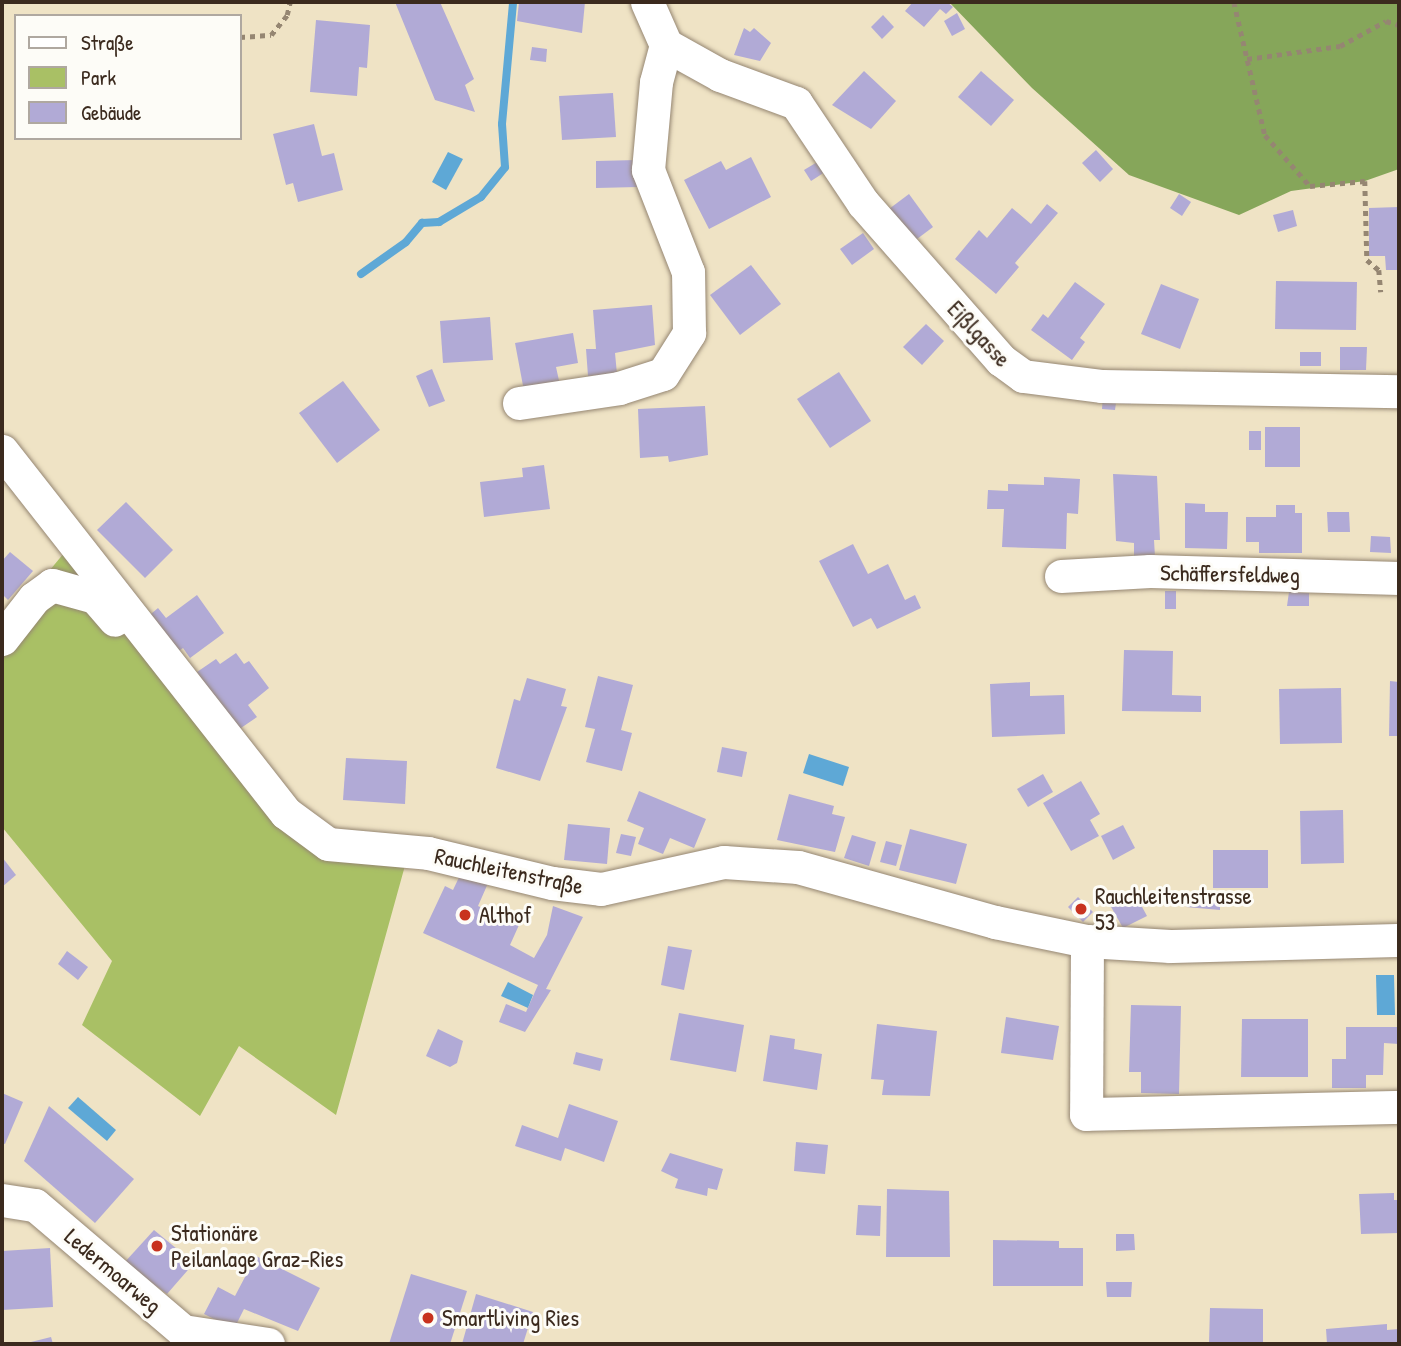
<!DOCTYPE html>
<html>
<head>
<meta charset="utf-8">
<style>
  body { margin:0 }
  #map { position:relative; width:1401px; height:1346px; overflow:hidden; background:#efe3c5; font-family:"Patrick Hand",sans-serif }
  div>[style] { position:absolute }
  .green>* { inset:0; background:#a9c065 }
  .forest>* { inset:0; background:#86a65a }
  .water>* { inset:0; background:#5ea8d6 }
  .stream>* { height:8px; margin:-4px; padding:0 4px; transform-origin:4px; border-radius:4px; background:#5ea8d6 }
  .building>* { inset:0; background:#b1aad6 }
  .path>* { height:4.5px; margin-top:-2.25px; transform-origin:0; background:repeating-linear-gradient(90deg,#958672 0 5px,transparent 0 10px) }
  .roads { filter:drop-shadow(0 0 2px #958672) drop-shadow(0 0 2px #958672) }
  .minor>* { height:33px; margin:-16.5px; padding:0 16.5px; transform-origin:16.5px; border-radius:16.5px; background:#fff }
  .dots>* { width:19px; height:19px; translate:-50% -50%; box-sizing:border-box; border:4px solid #fdfcf7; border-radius:50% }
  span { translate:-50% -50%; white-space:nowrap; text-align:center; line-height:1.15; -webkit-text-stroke:6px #fdfcf7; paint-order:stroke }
  .street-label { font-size:23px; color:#3b2a1e }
  .poi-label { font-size:23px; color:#3b2a1e }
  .left { translate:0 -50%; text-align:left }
  .frame { position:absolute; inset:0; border:4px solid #3b2a1e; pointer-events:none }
  .legend { position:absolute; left:14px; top:14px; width:228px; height:126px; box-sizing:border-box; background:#fdfcf7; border:2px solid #afa8a0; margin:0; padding:9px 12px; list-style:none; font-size:21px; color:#3b2a1e }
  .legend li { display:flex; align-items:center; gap:14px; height:35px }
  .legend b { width:35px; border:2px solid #afa8a0 }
</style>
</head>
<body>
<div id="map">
  <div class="green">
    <i style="clip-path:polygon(69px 547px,279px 823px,406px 862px,336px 1115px,239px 1046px,200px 1116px,82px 1025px,112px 961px,2px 827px,2px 628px)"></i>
  </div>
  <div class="forest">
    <i style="clip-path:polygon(949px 2px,1399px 2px,1399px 169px,1365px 181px,1291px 191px,1239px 215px,1129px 175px,1032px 88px)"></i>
  </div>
  <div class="water">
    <i style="clip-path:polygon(448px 152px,463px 159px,446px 190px,432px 182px)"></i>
    <i style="clip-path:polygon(809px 754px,849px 767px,843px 786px,803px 773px)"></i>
    <i style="clip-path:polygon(1376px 975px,1394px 975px,1395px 1015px,1377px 1015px)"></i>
    <i style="clip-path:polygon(508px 982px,533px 995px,528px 1008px,501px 996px)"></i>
    <i style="clip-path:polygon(78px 1097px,116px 1130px,107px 1141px,68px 1108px)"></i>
  </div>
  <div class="stream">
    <i style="left:361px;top:274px;width:55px;rotate:-35.4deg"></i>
    <i style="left:406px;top:242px;width:25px;rotate:-50deg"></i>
    <i style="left:422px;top:223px;width:17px;rotate:-3deg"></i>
    <i style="left:439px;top:222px;width:49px;rotate:-30.8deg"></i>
    <i style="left:481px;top:197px;width:38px;rotate:-51deg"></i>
    <i style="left:505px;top:167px;width:43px;rotate:-94deg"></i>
    <i style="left:502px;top:124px;width:122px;rotate:-84.8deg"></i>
  </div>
  <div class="building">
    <i style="clip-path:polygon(395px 2px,440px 2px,474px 79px,465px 85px,475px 112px,435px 100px)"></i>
    <i style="clip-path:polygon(519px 2px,585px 2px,582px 33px,517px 21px)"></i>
    <i style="clip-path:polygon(913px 2px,947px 2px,953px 7px,946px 14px,940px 9px,924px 27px,905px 11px)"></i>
    <i style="clip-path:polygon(957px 13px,965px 29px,952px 36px,944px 21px)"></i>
    <i style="clip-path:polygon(883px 15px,894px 27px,882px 39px,871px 27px)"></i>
    <i style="clip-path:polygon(316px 20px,370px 25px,367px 68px,359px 67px,357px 96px,310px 92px)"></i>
    <i style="clip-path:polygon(744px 28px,750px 32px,754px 28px,771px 43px,760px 61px,734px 55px)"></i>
    <i style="clip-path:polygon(532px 47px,547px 49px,546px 62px,530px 60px)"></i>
    <i style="clip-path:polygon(864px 71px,896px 101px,871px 129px,832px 105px)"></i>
    <i style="clip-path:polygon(981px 71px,1014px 100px,991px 126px,958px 97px)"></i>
    <i style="clip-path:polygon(613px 93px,616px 137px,562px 140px,559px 96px)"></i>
    <i style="clip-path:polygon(314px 124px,322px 156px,334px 153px,343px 190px,298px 202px,293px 183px,286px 185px,273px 134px)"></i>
    <i style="clip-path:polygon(1096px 150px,1113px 169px,1100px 182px,1082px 163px)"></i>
    <i style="clip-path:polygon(751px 157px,771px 197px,709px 229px,684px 180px,721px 161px,726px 170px)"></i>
    <i style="clip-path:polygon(637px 160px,638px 187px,596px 188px,596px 161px)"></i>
    <i style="clip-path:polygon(819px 161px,825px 172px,811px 181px,804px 170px)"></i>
    <i style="clip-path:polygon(909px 194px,933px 227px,909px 245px,885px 212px)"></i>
    <i style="clip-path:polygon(1179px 194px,1191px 202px,1182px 216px,1170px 208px)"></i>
    <i style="clip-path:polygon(1047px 204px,1058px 213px,1015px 263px,1019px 267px,996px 294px,955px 259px,979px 230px,987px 238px,1012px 208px,1031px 224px)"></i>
    <i style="clip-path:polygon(1399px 207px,1399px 270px,1386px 270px,1385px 256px,1369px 256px,1369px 208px)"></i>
    <i style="clip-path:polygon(1293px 210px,1297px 226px,1278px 232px,1273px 215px)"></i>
    <i style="clip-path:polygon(863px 233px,874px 249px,852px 265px,840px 249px)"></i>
    <i style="clip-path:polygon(751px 265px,781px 304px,740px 335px,710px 295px)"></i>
    <i style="clip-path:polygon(1276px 281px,1357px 282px,1356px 330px,1275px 329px)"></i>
    <i style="clip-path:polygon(1075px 282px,1105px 304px,1080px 338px,1085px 342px,1072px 360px,1031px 330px,1043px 314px,1048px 318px)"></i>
    <i style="clip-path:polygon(1161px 284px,1199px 299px,1180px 349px,1141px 334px)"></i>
    <i style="clip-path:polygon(652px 305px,655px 345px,615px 353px,617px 374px,588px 376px,586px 349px,596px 349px,593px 310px)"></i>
    <i style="clip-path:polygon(490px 317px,493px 360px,443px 363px,440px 321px)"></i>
    <i style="clip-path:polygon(926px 324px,944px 341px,922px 365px,903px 347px)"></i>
    <i style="clip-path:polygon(573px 333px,578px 363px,556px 367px,560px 385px,524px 391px,515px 343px)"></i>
    <i style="clip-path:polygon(1340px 347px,1367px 347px,1366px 370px,1340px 370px)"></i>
    <i style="clip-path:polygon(1300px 352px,1321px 352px,1321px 366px,1300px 366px)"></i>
    <i style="clip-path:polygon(432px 369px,445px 401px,429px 407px,416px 376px)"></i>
    <i style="clip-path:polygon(839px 372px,871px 421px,830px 448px,797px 399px)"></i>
    <i style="clip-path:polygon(343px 381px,380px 430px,337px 463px,299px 413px)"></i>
    <i style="clip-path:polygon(1103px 394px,1131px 394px,1131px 404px,1116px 403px,1115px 410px,1102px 409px)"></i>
    <i style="clip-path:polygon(705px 406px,708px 455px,669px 462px,668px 456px,640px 458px,638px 409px)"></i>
    <i style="clip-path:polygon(1265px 427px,1300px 427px,1300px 467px,1265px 467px)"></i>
    <i style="clip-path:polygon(1249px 431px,1261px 431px,1261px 450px,1249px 450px)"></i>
    <i style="clip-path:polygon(544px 465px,550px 509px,484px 517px,480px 482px,523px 477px,522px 468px)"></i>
    <i style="clip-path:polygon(1113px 474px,1157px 476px,1160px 540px,1154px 540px,1155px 557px,1134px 557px,1134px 543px,1116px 541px)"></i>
    <i style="clip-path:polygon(1044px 477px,1080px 479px,1078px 514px,1067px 513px,1066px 549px,1002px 547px,1004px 509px,987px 509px,988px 490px,1008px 491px,1008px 484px,1044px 485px)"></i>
    <i style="clip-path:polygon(126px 502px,173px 550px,145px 578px,97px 530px)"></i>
    <i style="clip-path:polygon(1185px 503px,1205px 504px,1205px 512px,1228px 512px,1227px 549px,1185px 548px)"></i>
    <i style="clip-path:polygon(1276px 505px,1295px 505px,1295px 513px,1302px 513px,1302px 553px,1259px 553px,1259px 542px,1246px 542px,1246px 517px,1276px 517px)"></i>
    <i style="clip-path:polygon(1327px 512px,1349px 512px,1350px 532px,1328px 532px)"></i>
    <i style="clip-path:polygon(1371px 536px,1390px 537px,1391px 553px,1370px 552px)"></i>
    <i style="clip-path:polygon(853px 544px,868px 574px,888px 564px,905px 600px,915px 595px,921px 608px,877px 629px,871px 618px,853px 627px,819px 561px)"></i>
    <i style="clip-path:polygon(10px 552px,33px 571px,8px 600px,2px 594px,2px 561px)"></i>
    <i style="clip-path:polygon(1165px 591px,1176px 591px,1176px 609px,1165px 609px)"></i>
    <i style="clip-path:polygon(1289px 592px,1309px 593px,1309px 606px,1287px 606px)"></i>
    <i style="clip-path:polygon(197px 595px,224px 633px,190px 658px,183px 648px,172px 656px,145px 619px,158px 608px,166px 618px)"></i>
    <i style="clip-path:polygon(1124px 650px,1173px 651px,1172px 695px,1201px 696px,1201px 712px,1122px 711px)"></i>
    <i style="clip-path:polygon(236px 653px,244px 664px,249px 661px,269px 688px,248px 705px,257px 717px,238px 730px,197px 672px,216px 659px,220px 664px)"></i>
    <i style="clip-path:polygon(598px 676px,633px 685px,621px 730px,632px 733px,622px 771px,586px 762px,595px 729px,585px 727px)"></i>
    <i style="clip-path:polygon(527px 678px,566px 689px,561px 706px,567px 707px,540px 781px,496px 768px,514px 699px,520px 701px)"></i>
    <i style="clip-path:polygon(1390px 681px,1399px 682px,1399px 736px,1389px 736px)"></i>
    <i style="clip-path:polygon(1030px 682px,1030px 696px,1064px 695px,1065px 734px,992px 737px,990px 684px)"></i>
    <i style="clip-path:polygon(1341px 688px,1342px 743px,1280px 744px,1279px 689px)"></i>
    <i style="clip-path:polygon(722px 747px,747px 752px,742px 777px,717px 772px)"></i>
    <i style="clip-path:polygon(346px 758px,407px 761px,405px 804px,343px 800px)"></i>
    <i style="clip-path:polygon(1043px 774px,1053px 792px,1028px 807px,1017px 789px)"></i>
    <i style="clip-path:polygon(1081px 781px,1100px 814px,1090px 820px,1099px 836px,1071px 851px,1043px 803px)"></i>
    <i style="clip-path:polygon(639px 791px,706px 819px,694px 848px,670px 838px,663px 854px,638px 844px,644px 828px,627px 821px)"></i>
    <i style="clip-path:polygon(789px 794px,834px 806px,832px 814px,845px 817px,835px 852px,777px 840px)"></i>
    <i style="clip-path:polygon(1343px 810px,1344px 863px,1301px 864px,1300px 811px)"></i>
    <i style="clip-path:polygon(568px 824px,610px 828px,607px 864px,564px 860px)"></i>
    <i style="clip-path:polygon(1123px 825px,1135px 848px,1113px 860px,1101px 836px)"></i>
    <i style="clip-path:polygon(910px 829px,967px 844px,956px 884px,899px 870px)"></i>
    <i style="clip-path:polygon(621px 834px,636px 837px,631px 856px,616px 853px)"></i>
    <i style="clip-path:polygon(852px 835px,876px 842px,869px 866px,844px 858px)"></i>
    <i style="clip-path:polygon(886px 841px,902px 845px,896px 866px,880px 862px)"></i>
    <i style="clip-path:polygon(1213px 850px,1268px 850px,1268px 888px,1213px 888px)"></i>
    <i style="clip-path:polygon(2px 857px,16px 875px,2px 887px)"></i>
    <i style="clip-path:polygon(463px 869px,489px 881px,478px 906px,519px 925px,510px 945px,534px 958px,547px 935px,553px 906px,583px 917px,546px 989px,551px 990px,525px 1032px,499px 1022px,506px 1004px,526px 1012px,538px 985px,423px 933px,445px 886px,453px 890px)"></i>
    <i style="clip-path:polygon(1134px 892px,1147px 916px,1123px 928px,1110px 905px)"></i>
    <i style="clip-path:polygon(1212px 892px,1212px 898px,1220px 898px,1220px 910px,1186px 907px,1185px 893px)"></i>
    <i style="clip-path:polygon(1078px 897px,1093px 912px,1083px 922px,1068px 907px)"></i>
    <i style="clip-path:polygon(668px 946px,692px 950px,684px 990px,661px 985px)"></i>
    <i style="clip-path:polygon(67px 951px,88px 967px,78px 980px,58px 964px)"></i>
    <i style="clip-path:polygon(1131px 1005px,1181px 1006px,1179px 1094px,1141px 1093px,1141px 1072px,1129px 1072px)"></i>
    <i style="clip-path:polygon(679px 1013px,744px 1025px,736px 1072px,670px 1060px)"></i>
    <i style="clip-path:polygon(1006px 1017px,1059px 1026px,1053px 1060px,1001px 1053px)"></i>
    <i style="clip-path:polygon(1242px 1019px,1308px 1019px,1308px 1077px,1241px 1077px)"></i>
    <i style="clip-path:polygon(877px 1024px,937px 1031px,930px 1096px,882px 1095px,884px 1080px,871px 1079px)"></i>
    <i style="clip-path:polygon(1346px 1027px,1398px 1027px,1399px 1044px,1384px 1043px,1383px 1075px,1366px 1075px,1366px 1088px,1332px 1088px,1332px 1059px,1346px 1059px)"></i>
    <i style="clip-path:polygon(438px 1029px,463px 1041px,457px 1063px,450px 1067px,426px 1056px)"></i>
    <i style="clip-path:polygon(770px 1035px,795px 1039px,794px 1049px,822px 1054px,817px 1090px,763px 1081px)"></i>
    <i style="clip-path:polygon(576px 1052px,603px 1059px,600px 1071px,573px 1064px)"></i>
    <i style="clip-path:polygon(2px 1093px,23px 1102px,5px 1144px,2px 1143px)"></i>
    <i style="clip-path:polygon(569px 1104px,618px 1121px,604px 1162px,565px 1148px,561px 1161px,515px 1146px,522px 1125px,558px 1138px)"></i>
    <i style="clip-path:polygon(49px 1106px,134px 1179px,95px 1223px,24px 1161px)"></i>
    <i style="clip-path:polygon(796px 1142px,828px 1145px,825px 1174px,794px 1171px)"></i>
    <i style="clip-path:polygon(670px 1153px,723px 1169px,717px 1190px,708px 1188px,707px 1196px,675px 1188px,678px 1179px,661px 1171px)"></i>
    <i style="clip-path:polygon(887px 1189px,949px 1191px,950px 1257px,886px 1257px)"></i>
    <i style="clip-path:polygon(1394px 1193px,1394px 1200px,1399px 1200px,1399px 1233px,1361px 1234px,1359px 1194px)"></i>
    <i style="clip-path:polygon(858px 1205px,881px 1206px,880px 1236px,856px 1235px)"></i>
    <i style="clip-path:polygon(154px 1230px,194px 1263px,167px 1294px,124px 1263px)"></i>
    <i style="clip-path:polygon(1116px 1234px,1134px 1234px,1135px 1250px,1116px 1251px)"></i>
    <i style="clip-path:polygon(993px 1240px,1059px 1241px,1059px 1248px,1083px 1248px,1083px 1286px,993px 1286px)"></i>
    <i style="clip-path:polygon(50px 1248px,53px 1307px,2px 1310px,2px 1251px)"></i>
    <i style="clip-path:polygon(256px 1256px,320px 1288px,298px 1331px,244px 1309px,234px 1329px,204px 1314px,218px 1287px,235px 1296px)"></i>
    <i style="clip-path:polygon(411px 1274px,467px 1291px,450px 1344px,389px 1344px)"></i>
    <i style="clip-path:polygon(1106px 1282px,1132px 1282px,1131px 1297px,1107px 1297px)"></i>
    <i style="clip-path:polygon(476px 1294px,533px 1312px,523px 1344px,462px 1344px)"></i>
    <i style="clip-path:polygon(1210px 1308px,1263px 1309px,1263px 1344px,1209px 1344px)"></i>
    <i style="clip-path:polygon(1387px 1324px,1387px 1330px,1399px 1329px,1399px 1344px,1327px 1344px,1326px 1329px)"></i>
    <i style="clip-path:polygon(51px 1337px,53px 1344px,27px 1344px,27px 1343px)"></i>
  </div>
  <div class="path">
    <i style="left:1234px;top:2px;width:137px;rotate:76.9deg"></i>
    <i style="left:1265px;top:135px;width:68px;rotate:48.6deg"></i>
    <i style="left:1310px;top:186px;width:55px;rotate:-5.2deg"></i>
    <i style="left:1365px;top:181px;width:79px;rotate:88.5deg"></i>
    <i style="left:1367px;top:260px;width:16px;rotate:40deg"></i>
    <i style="left:1379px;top:270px;width:22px;rotate:85deg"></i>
    <i style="left:240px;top:37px;width:31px;rotate:-4deg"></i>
    <i style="left:271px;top:35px;width:26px;rotate:-51deg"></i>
    <i style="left:287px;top:15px;width:13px;rotate:-77deg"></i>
    <i style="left:1247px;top:59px;width:94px;rotate:-8deg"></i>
    <i style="left:1340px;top:46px;width:52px;rotate:-28.5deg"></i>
    <i style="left:1386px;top:21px;width:14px;rotate:17deg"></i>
  </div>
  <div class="roads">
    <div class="minor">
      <i style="left:647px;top:2px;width:47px;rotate:66.2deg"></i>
      <i style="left:666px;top:45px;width:62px;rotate:29.1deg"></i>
      <i style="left:720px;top:75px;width:81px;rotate:20.2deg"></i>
      <i style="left:796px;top:103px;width:120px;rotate:56.2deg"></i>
      <i style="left:863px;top:203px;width:209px;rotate:48.7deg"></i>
      <i style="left:1001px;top:360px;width:27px;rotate:36deg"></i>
      <i style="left:1023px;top:376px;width:80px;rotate:7.2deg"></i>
      <i style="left:1102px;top:386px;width:297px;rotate:1deg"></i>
      <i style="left:519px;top:403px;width:101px;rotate:-8.5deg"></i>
      <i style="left:619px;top:388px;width:46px;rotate:-17.7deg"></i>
      <i style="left:663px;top:374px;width:49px;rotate:-57.6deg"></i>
      <i style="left:689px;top:333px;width:61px;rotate:-90.9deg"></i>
      <i style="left:688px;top:272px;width:110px;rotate:-111.4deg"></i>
      <i style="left:648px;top:170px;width:88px;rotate:-84.8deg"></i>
      <i style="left:656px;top:82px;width:38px;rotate:-75deg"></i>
      <i style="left:2px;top:451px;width:460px;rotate:51.9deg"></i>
      <i style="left:286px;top:813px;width:52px;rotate:36.4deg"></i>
      <i style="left:328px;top:844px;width:100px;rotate:5.1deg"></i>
      <i style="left:428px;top:853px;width:128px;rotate:13.6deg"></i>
      <i style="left:552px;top:883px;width:49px;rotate:7deg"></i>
      <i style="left:601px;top:889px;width:126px;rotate:-12.4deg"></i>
      <i style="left:724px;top:862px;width:74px;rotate:3.9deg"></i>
      <i style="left:798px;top:867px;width:205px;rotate:15.6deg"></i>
      <i style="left:995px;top:922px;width:94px;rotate:11.7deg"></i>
      <i style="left:1087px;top:941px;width:83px;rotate:3.4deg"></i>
      <i style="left:1170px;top:946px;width:229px;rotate:-1.5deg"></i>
      <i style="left:1061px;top:576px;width:89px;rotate:-3.2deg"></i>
      <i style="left:1150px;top:571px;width:249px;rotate:1.6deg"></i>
      <i style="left:2px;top:639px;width:52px;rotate:-52deg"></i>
      <i style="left:34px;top:598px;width:22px;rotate:-36deg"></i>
      <i style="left:52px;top:585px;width:45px;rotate:15.6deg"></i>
      <i style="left:95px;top:597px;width:30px;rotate:49deg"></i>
      <i style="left:1087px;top:941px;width:173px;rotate:90.3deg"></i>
      <i style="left:1086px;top:1114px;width:313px;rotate:-1.3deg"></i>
      <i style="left:2px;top:1200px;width:33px;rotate:9deg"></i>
      <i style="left:35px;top:1205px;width:194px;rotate:40.4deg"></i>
      <i style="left:183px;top:1331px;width:86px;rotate:8.7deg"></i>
    </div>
  </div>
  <div class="dots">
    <i style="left:1081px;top:909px;background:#c8321e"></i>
    <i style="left:465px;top:915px;background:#c8321e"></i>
    <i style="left:157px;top:1246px;background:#c8321e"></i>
    <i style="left:428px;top:1318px;background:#c8321e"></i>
  </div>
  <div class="street-label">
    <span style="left:979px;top:334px;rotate:47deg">Eißlgasse</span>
    <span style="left:1230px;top:574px;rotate:1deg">Schäffersfeldweg</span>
    <span style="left:509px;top:871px;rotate:12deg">Rauchleitenstraße</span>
    <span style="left:113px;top:1271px;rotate:40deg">Ledermoarweg</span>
  </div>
  <div class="poi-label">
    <span class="left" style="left:1095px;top:909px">Rauchleitenstrasse<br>53</span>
    <span class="left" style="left:479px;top:915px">Althof</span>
    <span class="left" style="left:171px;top:1246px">Stationäre<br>Peilanlage Graz-Ries</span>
    <span class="left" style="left:442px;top:1318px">Smartliving Ries</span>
  </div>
  <div class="frame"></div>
  <ul class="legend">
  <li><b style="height:9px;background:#fff"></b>Straße</li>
  <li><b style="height:19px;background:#a9c065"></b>Park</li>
  <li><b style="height:19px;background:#b1aad6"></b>Gebäude</li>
  </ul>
</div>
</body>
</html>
